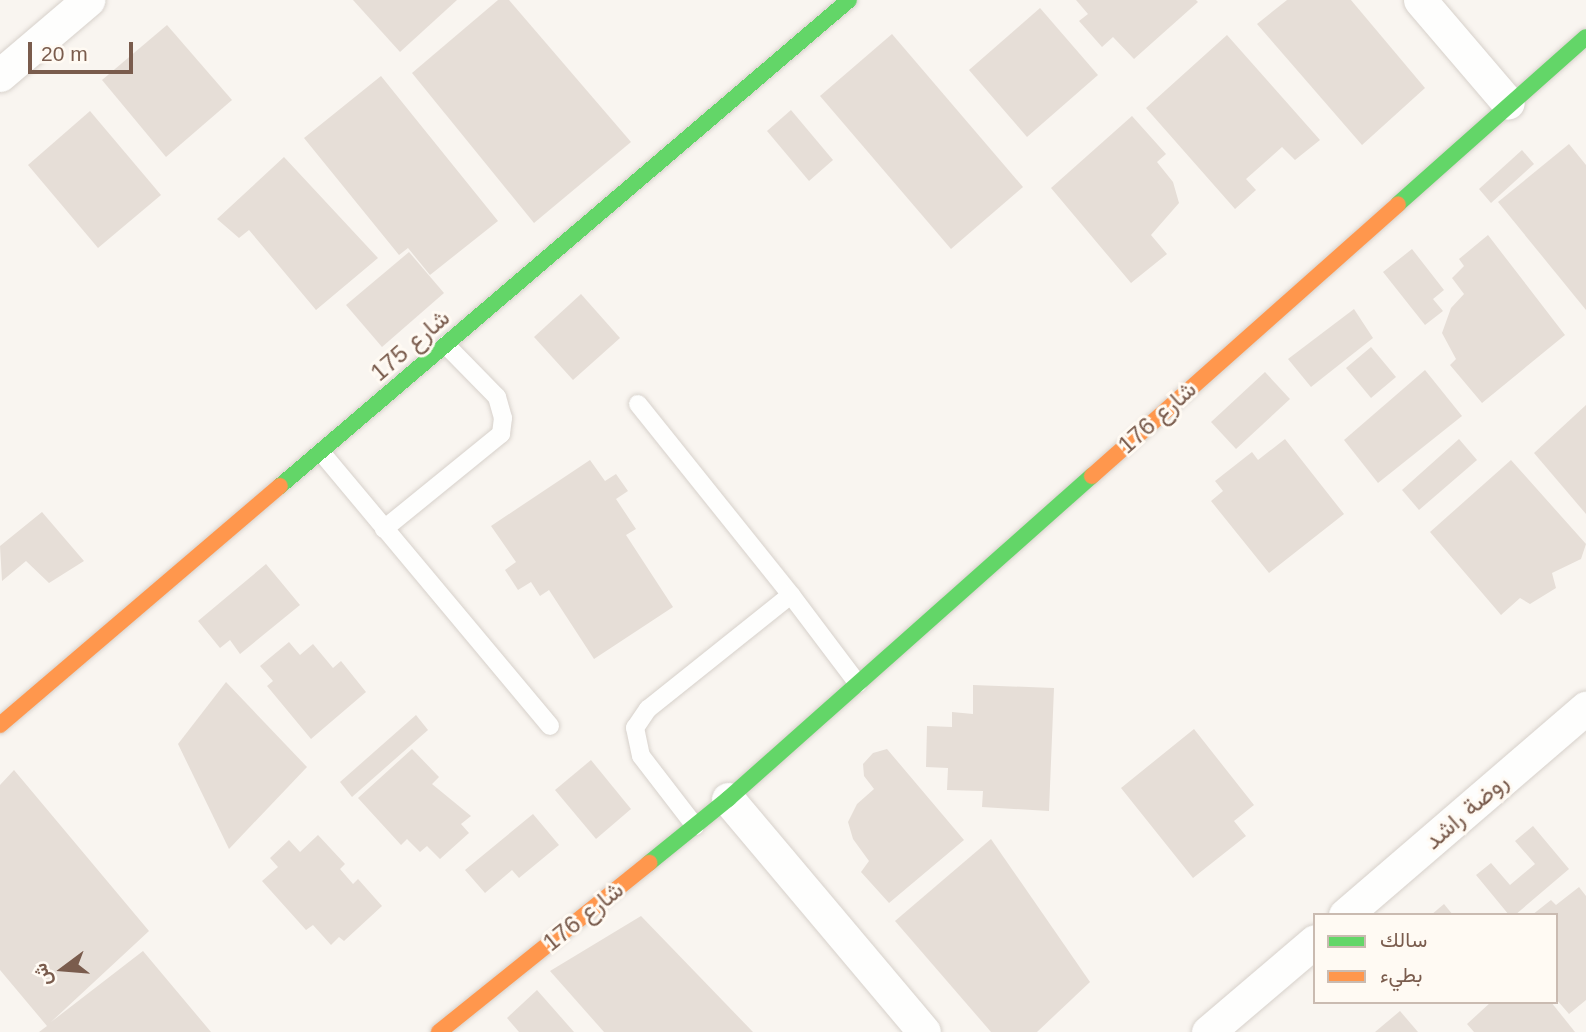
<!DOCTYPE html>
<html>
<head>
<meta charset="utf-8">
<style>
  body { margin:0 }
  #map { position:relative; width:1586px; height:1032px; overflow:hidden; background:#f9f5f0; font-family:Arial,Vazirmatn,sans-serif }
  div>[style] { position:absolute }
  .building>* { inset:0; background:#e6ded7 }
  .roads { filter:drop-shadow(0 0 2px #d7d1cb) drop-shadow(0 0 2px #d7d1cb) }
  .lane>* { height:18px; margin:-9px; padding:0 9px; transform-origin:9px; border-radius:9px; background:#fefefd }
  .street>* { height:33px; margin:-16.5px; padding:0 16.5px; transform-origin:16.5px; border-radius:16.5px; background:#fefefd }
  .fast>* { height:16px; margin:-8px; padding:0 8px; transform-origin:8px; border-radius:8px; background:#63d668 }
  .slow>* { height:16px; margin:-8px; padding:0 8px; transform-origin:8px; border-radius:8px; background:#ff974d }
  span { translate:-50% -50%; white-space:nowrap; text-align:center; line-height:1.15; -webkit-text-stroke:6px #fffaf3; paint-order:stroke }
  .street-label { font-size:24px; color:#7a5c4d }
  .legend { position:absolute; left:1313px; top:913px; width:245px; height:91px; box-sizing:border-box; background:#fffaf3; border:2px solid #cabbb1; margin:0; padding:9px 12px; list-style:none; font-size:21px; color:#7a5c4d }
  .legend li { display:flex; align-items:center; gap:14px; height:35px }
  .legend b { width:35px; border:2px solid #cabbb1 }
  .north { position:absolute; left:28px; top:934px; width:70px; height:70px; -webkit-text-stroke:5px #fffaf3; paint-order:stroke; rotate:254deg; font-size:19px; font-weight:700; line-height:28px; text-align:center; color:#7a5c4d }
  .north::after { content:''; display:block; margin:auto; width:24px; height:32px; background:#7a5c4d; clip-path:polygon(50% 0,100% 100%,50% 72%,0 100%) }
  .scale { position:absolute; left:28px; top:42px; width:105px; height:32px; box-sizing:border-box; border:4px solid #7a5c4d; border-top:0; padding-left:9px; font-size:21px; line-height:24px; white-space:nowrap; color:#7a5c4d; -webkit-text-stroke:5px #fffaf3; paint-order:stroke }
</style>
</head>
<body>
<div id="map">
  <div class="building">
    <i style="clip-path:polygon(353px 0,457px 0,400px 52px)"></i>
    <i style="clip-path:polygon(498px 0,509px 0,631px 142px,534px 223px,412px 73px)"></i>
    <i style="clip-path:polygon(1076px 0,1196px 0,1198px 2px,1134px 59px,1113px 37px,1102px 47px,1079px 21px,1088px 14px)"></i>
    <i style="clip-path:polygon(1287px 0,1351px 0,1425px 88px,1362px 145px,1257px 24px)"></i>
    <i style="clip-path:polygon(1040px 8px,1098px 75px,1027px 137px,969px 70px)"></i>
    <i style="clip-path:polygon(167px 25px,232px 100px,166px 157px,102px 80px)"></i>
    <i style="clip-path:polygon(892px 34px,1023px 187px,951px 249px,820px 96px)"></i>
    <i style="clip-path:polygon(1227px 35px,1320px 140px,1295px 160px,1282px 147px,1246px 179px,1256px 190px,1235px 209px,1146px 108px)"></i>
    <i style="clip-path:polygon(381px 76px,498px 221px,430px 275px,408px 248px,399px 255px,304px 138px)"></i>
    <i style="clip-path:polygon(791px 110px,833px 160px,809px 181px,767px 131px)"></i>
    <i style="clip-path:polygon(90px 111px,161px 195px,98px 248px,28px 165px)"></i>
    <i style="clip-path:polygon(1132px 116px,1166px 154px,1157px 162px,1173px 182px,1179px 203px,1151px 235px,1167px 254px,1131px 283px,1051px 188px)"></i>
    <i style="clip-path:polygon(1569px 144px,1586px 165px,1586px 310px,1498px 202px)"></i>
    <i style="clip-path:polygon(1522px 150px,1534px 164px,1491px 203px,1479px 189px)"></i>
    <i style="clip-path:polygon(284px 157px,378px 258px,316px 310px,249px 230px,239px 238px,217px 219px)"></i>
    <i style="clip-path:polygon(1488px 235px,1565px 335px,1482px 403px,1450px 365px,1456px 359px,1442px 333px,1451px 308px,1464px 294px,1452px 278px,1464px 266px,1459px 259px)"></i>
    <i style="clip-path:polygon(1412px 249px,1444px 290px,1433px 299px,1443px 311px,1425px 325px,1383px 272px)"></i>
    <i style="clip-path:polygon(409px 252px,444px 293px,382px 347px,346px 305px)"></i>
    <i style="clip-path:polygon(581px 294px,620px 338px,573px 380px,534px 337px)"></i>
    <i style="clip-path:polygon(1354px 309px,1373px 338px,1311px 387px,1288px 359px)"></i>
    <i style="clip-path:polygon(1371px 347px,1396px 377px,1371px 398px,1346px 368px)"></i>
    <i style="clip-path:polygon(1425px 370px,1462px 416px,1378px 483px,1344px 440px)"></i>
    <i style="clip-path:polygon(1265px 372px,1290px 399px,1236px 449px,1211px 422px)"></i>
    <i style="clip-path:polygon(1586px 405px,1586px 514px,1534px 453px)"></i>
    <i style="clip-path:polygon(1285px 439px,1344px 514px,1269px 573px,1211px 501px,1223px 491px,1215px 481px,1252px 452px,1258px 460px)"></i>
    <i style="clip-path:polygon(1459px 439px,1477px 460px,1419px 510px,1402px 490px)"></i>
    <i style="clip-path:polygon(590px 460px,605px 481px,616px 474px,628px 491px,616px 499px,636px 529px,626px 535px,673px 607px,594px 659px,549px 590px,540px 596px,531px 582px,518px 590px,505px 570px,516px 562px,491px 526px)"></i>
    <i style="clip-path:polygon(1511px 460px,1586px 544px,1581px 559px,1552px 573px,1556px 588px,1530px 604px,1520px 598px,1501px 615px,1430px 532px)"></i>
    <i style="clip-path:polygon(42px 512px,84px 561px,49px 583px,26px 561px,2px 581px,0 546px)"></i>
    <i style="clip-path:polygon(266px 564px,300px 605px,240px 654px,230px 640px,220px 648px,198px 621px)"></i>
    <i style="clip-path:polygon(289px 642px,300px 655px,313px 644px,333px 668px,341px 661px,366px 692px,311px 739px,267px 686px,273px 681px,260px 666px)"></i>
    <i style="clip-path:polygon(226px 682px,307px 767px,229px 849px,178px 744px)"></i>
    <i style="clip-path:polygon(973px 685px,1054px 688px,1049px 811px,982px 807px,983px 791px,947px 790px,948px 768px,926px 767px,927px 726px,952px 727px,952px 712px,973px 714px)"></i>
    <i style="clip-path:polygon(416px 715px,428px 730px,352px 797px,340px 782px)"></i>
    <i style="clip-path:polygon(1194px 729px,1254px 805px,1234px 821px,1246px 836px,1193px 878px,1121px 788px)"></i>
    <i style="clip-path:polygon(412px 749px,439px 777px,432px 784px,471px 816px,461px 824px,469px 833px,440px 859px,427px 846px,420px 852px,407px 839px,401px 845px,358px 798px)"></i>
    <i style="clip-path:polygon(887px 749px,964px 840px,889px 903px,861px 872px,869px 861px,853px 839px,848px 822px,857px 804px,874px 789px,864px 776px,863px 764px,873px 753px)"></i>
    <i style="clip-path:polygon(591px 760px,631px 809px,596px 839px,555px 790px)"></i>
    <i style="clip-path:polygon(14px 770px,149px 931px,51px 1022px,143px 951px,211px 1032px,39px 1032px,47px 1026px,0 970px,0 785px)"></i>
    <i style="clip-path:polygon(533px 814px,559px 845px,519px 878px,512px 870px,485px 893px,465px 870px)"></i>
    <i style="clip-path:polygon(1533px 826px,1569px 869px,1515px 915px,1509px 915px,1476px 875px,1491px 863px,1510px 885px,1535px 864px,1515px 841px)"></i>
    <i style="clip-path:polygon(318px 835px,345px 864px,340px 869px,353px 884px,358px 879px,382px 906px,344px 941px,339px 937px,331px 945px,313px 925px,306px 930px,262px 881px,278px 867px,270px 858px,289px 840px,300px 852px)"></i>
    <i style="clip-path:polygon(991px 839px,1090px 982px,1037px 1032px,991px 1032px,895px 921px)"></i>
    <i style="clip-path:polygon(1579px 887px,1586px 896px,1586px 1000px,1569px 1014px,1556px 999px,1556px 915px,1532px 915px,1551px 900px,1556px 905px)"></i>
    <i style="clip-path:polygon(1444px 904px,1453px 915px,1431px 915px)"></i>
    <i style="clip-path:polygon(641px 916px,753px 1032px,604px 1032px,550px 971px)"></i>
    <i style="clip-path:polygon(537px 990px,574px 1032px,519px 1032px,507px 1018px)"></i>
    <i style="clip-path:polygon(1491px 1002px,1551px 1002px,1575px 1032px,1474px 1032px,1467px 1024px)"></i>
    <i style="clip-path:polygon(1400px 1011px,1418px 1032px,1375px 1032px)"></i>
  </div>
  <div class="roads">
    <div class="lane">
      <i style="left:638px;top:404px;width:245px;rotate:51.3deg"></i>
      <i style="left:321px;top:452px;width:357px;rotate:50.1deg"></i>
      <i style="left:384px;top:529px;width:151px;rotate:-39.1deg"></i>
      <i style="left:501px;top:434px;width:16px;rotate:-83deg"></i>
      <i style="left:503px;top:418px;width:22px;rotate:-106deg"></i>
      <i style="left:497px;top:397px;width:73px;rotate:-134.4deg"></i>
      <i style="left:695px;top:826px;width:88px;rotate:-127.6deg"></i>
      <i style="left:641px;top:756px;width:29px;rotate:-102deg"></i>
      <i style="left:635px;top:728px;width:23px;rotate:-56deg"></i>
      <i style="left:648px;top:709px;width:183px;rotate:-38.6deg"></i>
      <i style="left:791px;top:595px;width:111px;rotate:53deg"></i>
    </div>
    <div class="street">
      <i style="left:1420px;top:0;width:135px;rotate:49.5deg"></i>
      <i style="left:0;top:75px;width:116px;rotate:-40.4deg"></i>
      <i style="left:728px;top:799px;width:304px;rotate:49.9deg"></i>
      <i style="left:1345px;top:915px;width:318px;rotate:-40.7deg"></i>
      <i style="left:1208px;top:1032px;width:140px;rotate:-40.4deg"></i>
    </div>
    <div class="fast">
      <i style="left:1398px;top:204px;width:251px;rotate:-41.6deg"></i>
      <i style="left:280px;top:486px;width:748px;rotate:-40.5deg"></i>
      <i style="left:649px;top:863px;width:102px;rotate:-39deg"></i>
      <i style="left:728px;top:799px;width:487px;rotate:-41.6deg"></i>
    </div>
    <div class="slow">
      <i style="left:1092px;top:476px;width:409px;rotate:-41.6deg"></i>
      <i style="left:0;top:725px;width:368px;rotate:-40.5deg"></i>
      <i style="left:439px;top:1032px;width:270px;rotate:-38.8deg"></i>
    </div>
  </div>
  <div class="street-label">
    <span style="left:410px;top:345px;rotate:-41deg">شارع 175</span>
    <span style="left:1157px;top:417px;rotate:-42deg">شارع 176</span>
    <span style="left:1466px;top:811px;rotate:-41deg">روضة راشد</span>
    <span style="left:583px;top:916px;rotate:-39deg">شارع 176</span>
  </div>
  <ul class="legend">
  <li><b style="height:9px;background:#63d668"></b>سالك</li>
  <li><b style="height:9px;background:#ff974d"></b>بطيء</li>
  </ul>
  <div class="north">ش</div>
  <div class="scale">20 m</div>
</div>
</body>
</html>
